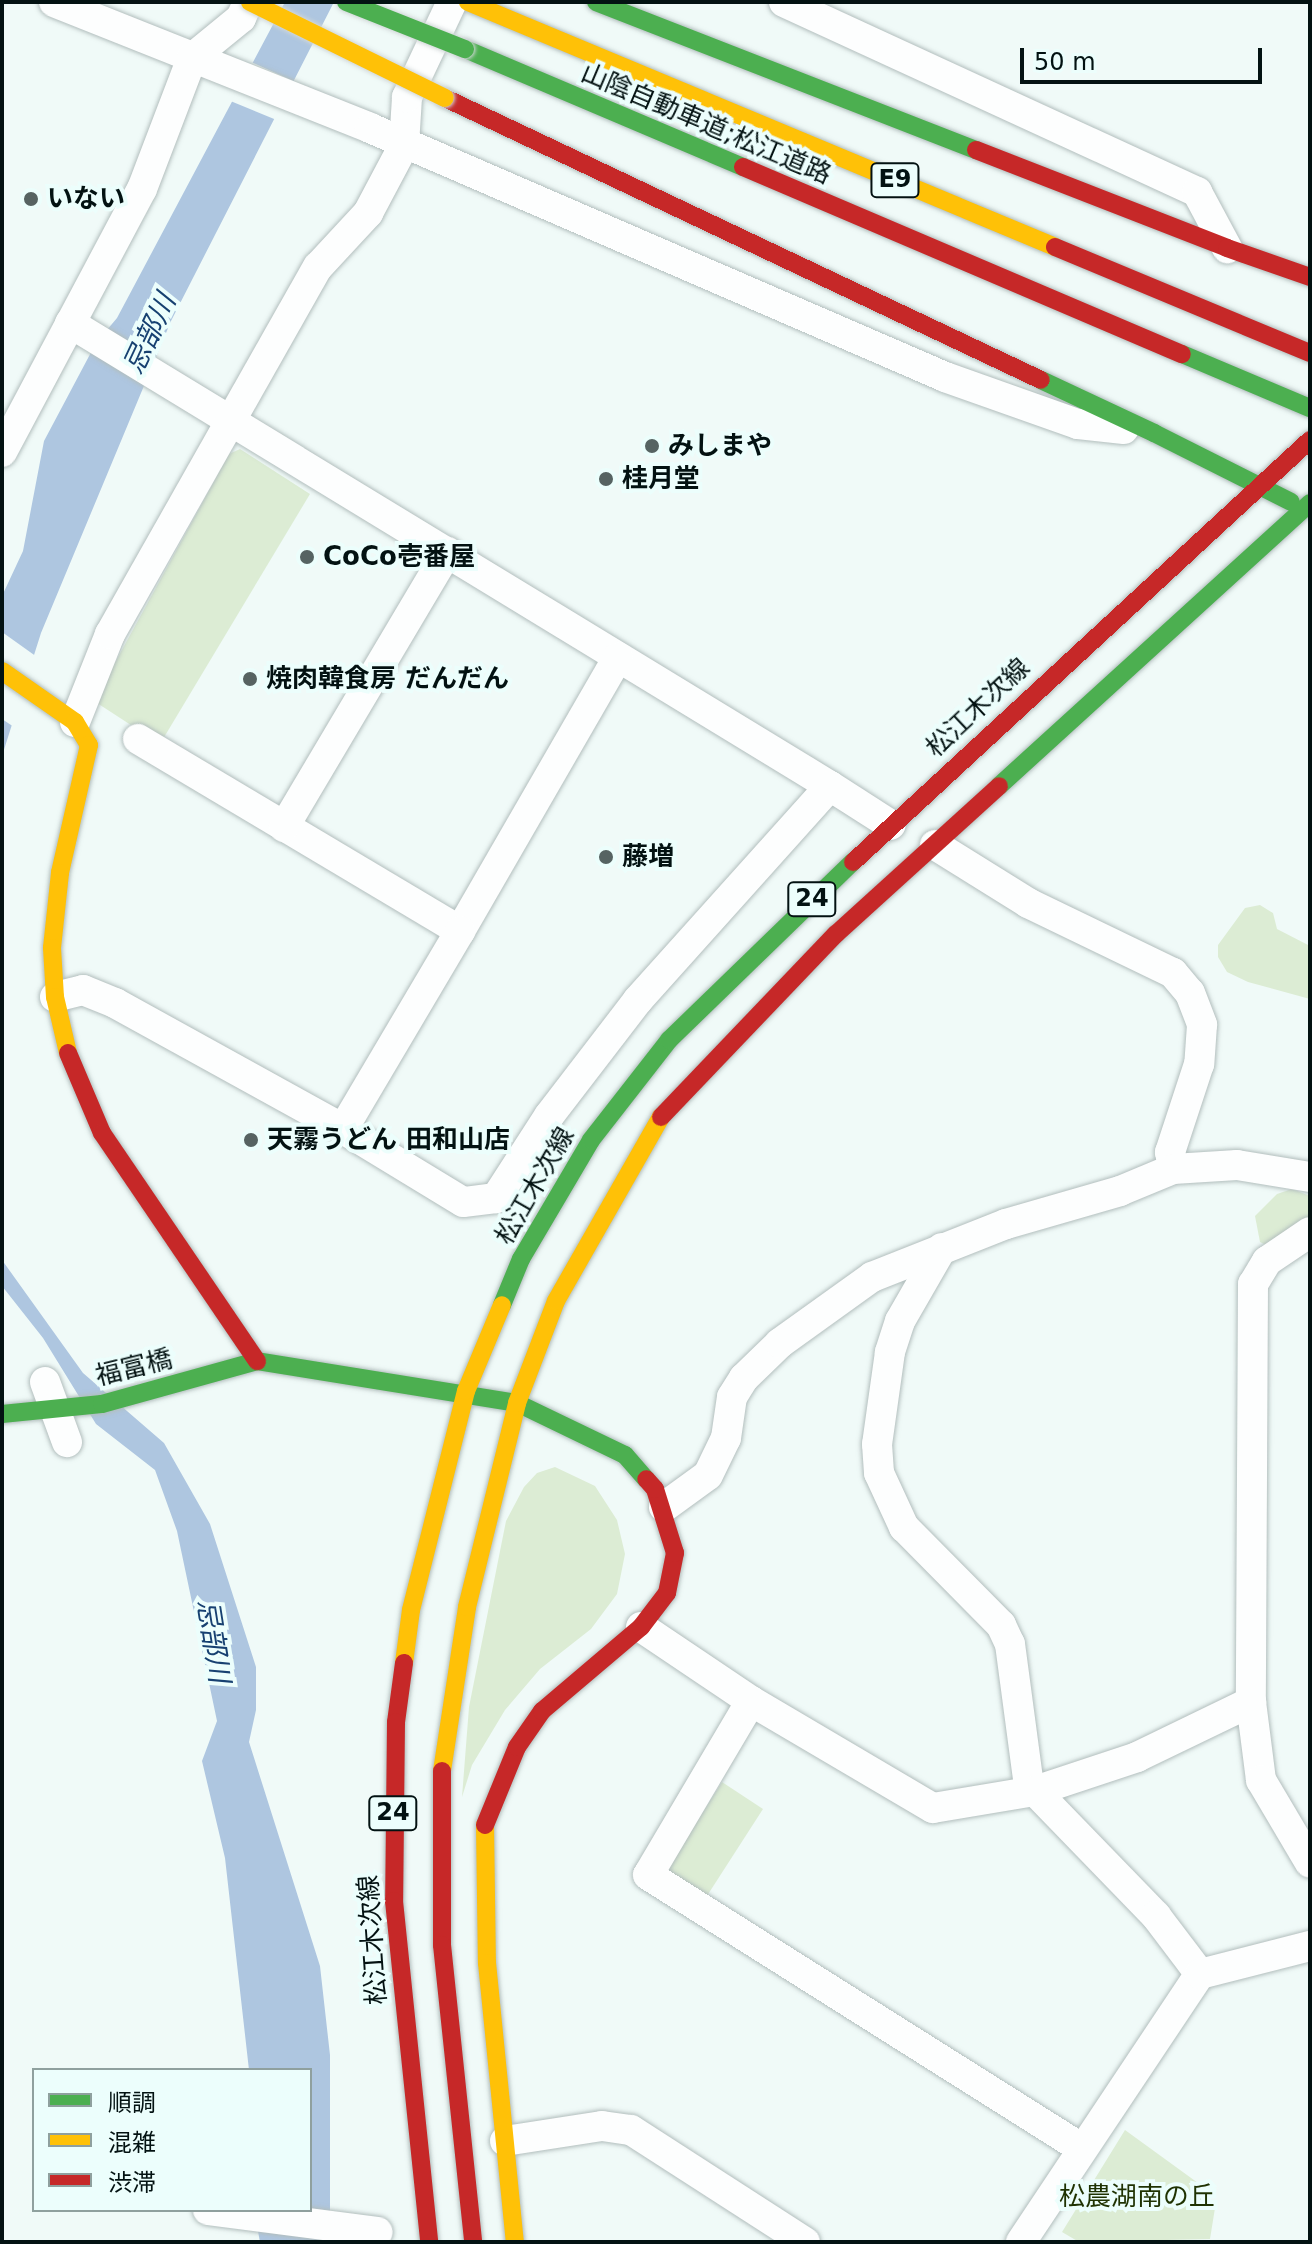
<!DOCTYPE html>
<html>
<head>
<meta charset="utf-8">
<style>
  body { margin:0 }
  #map { position:relative; width:1312px; height:2244px; overflow:hidden; background:#f0faf8; font-family:"DejaVu Sans","Noto Sans JP",sans-serif }
  div>[style] { position:absolute }
  .green>* { inset:0; background:#dcecd4 }
  .water>* { inset:0; background:#aec6e0 }
  .pier>* { inset:0; background:#f0faf8 }
  .roads { filter:drop-shadow(0 0 2px #b2bebd) drop-shadow(0 0 2px #b2bebd) }
  .street>* { height:30px; margin:-15px; padding:0 15px; transform-origin:15px; border-radius:15px; background:#fdfefe }
  .fast>* { height:18px; margin:-9px; padding:0 9px; transform-origin:9px; border-radius:9px; background:#4caf50 }
  .slow>* { height:18px; margin:-9px; padding:0 9px; transform-origin:9px; border-radius:9px; background:#ffc107 }
  .jam>* { height:18px; margin:-9px; padding:0 9px; transform-origin:9px; border-radius:9px; background:#c62828 }
  .bridges { filter:drop-shadow(0 0 2px #d1d7d7) drop-shadow(0 0 2px #d1d7d7) }
  .fast-bridge>* { height:18px; margin:-9px; padding:0 9px; transform-origin:9px; border-radius:9px; background:#4caf50 }
  .slow-bridge>* { height:18px; margin:-9px; padding:0 9px; transform-origin:9px; border-radius:9px; background:#ffc107 }
  .dots>* { width:22px; height:22px; translate:-50% -50%; box-sizing:border-box; border:4px solid #ecfefc; border-radius:50% }
  span { translate:-50% -50%; white-space:nowrap; text-align:center; line-height:1.15; -webkit-text-stroke:8px #ecfefc; paint-order:stroke }
  .shield-label span { padding:2px 6px; background:#ecfefc; border:2px solid; border-radius:6px; -webkit-text-stroke-width:0 }
  .shield-label { font-size:24px; color:#031212; font-weight:700 }
  .street-label { font-size:26px; color:#031212 }
  .poi-label { font-size:26px; color:#031212; font-weight:700 }
  .left { translate:0 -50%; text-align:left }
  .park-label { font-size:26px; color:#1f3202 }
  .water-label { font-size:28px; color:#174171; font-style:italic }
  .frame { position:absolute; inset:0; border:4px solid #031212; pointer-events:none }
  .legend { position:absolute; left:32px; top:2068px; width:280px; height:144px; box-sizing:border-box; background:#ecfefc; border:2px solid #8fa09e; margin:0; padding:10px 14px; list-style:none; font-size:24px; color:#031212 }
  .legend li { display:flex; align-items:center; gap:16px; height:40px }
  .legend b { width:40px; border:2px solid #8fa09e }
  .scale { position:absolute; left:1020px; top:48px; width:242px; height:36px; box-sizing:border-box; border:4px solid #031212; border-top:0; padding-left:10px; font-size:24px; line-height:28px; white-space:nowrap; color:#031212; -webkit-text-stroke:6px #ecfefc; paint-order:stroke }
</style>
</head>
<body>
<div id="map">
  <div class="green">
    <i style="clip-path:polygon(240px 449px,310px 494px,160px 744px,94px 701px,229px 454px)"></i>
    <i style="clip-path:polygon(1260px 905px,1273px 913px,1277px 929px,1310px 946px,1310px 999px,1248px 982px,1227px 972px,1218px 957px,1218px 945px,1245px 908px)"></i>
    <i style="clip-path:polygon(1292px 1189px,1310px 1196px,1310px 1218px,1268px 1246px,1260px 1242px,1255px 1216px,1277px 1194px)"></i>
    <i style="clip-path:polygon(555px 1467px,595px 1486px,617px 1520px,625px 1554px,617px 1594px,591px 1629px,540px 1669px,505px 1710px,472px 1765px,462px 1797px,469px 1707px,506px 1521px,524px 1487px,537px 1473px)"></i>
    <i style="clip-path:polygon(722px 1782px,763px 1809px,705px 1899px,664px 1873px)"></i>
    <i style="clip-path:polygon(1125px 2130px,1198px 2183px,1197px 2195px,1215px 2208px,1210px 2239px,1079px 2242px,1062px 2232px)"></i>
  </div>
  <div class="water">
    <i style="clip-path:polygon(285px 2px,334px 2px,171px 321px,41px 633px,2px 756px,2px 596px,23px 551px,44px 441px,96px 343px,117px 318px)"></i>
    <i style="clip-path:polygon(2px 1260px,83px 1373px,164px 1443px,210px 1524px,256px 1667px,256px 1710px,249px 1742px,320px 1966px,330px 2055px,330px 2242px,260px 2242px,254px 2210px,310px 2210px,310px 2070px,249px 2070px,225px 1858px,202px 1761px,217px 1721px,177px 1531px,155px 1470px,96px 1424px,43px 1338px,2px 1286px)"></i>
  </div>
  <div class="pier">
    <i style="clip-path:polygon(249px 61px,298px 83px,279px 121px,228px 100px)"></i>
    <i style="clip-path:polygon(2px 632px,37px 657px,14px 727px,2px 719px)"></i>
  </div>
  <div class="roads">
    <div class="street">
      <i style="left:54px;top:2px;width:340px;rotate:21.7deg"></i>
      <i style="left:370px;top:128px;width:627px;rotate:23.41deg"></i>
      <i style="left:945px;top:377px;width:141px;rotate:19.5deg"></i>
      <i style="left:1078px;top:424px;width:46px;rotate:6.2deg"></i>
      <i style="left:784px;top:2px;width:455px;rotate:24.7deg"></i>
      <i style="left:1197px;top:192px;width:64px;rotate:61.8deg"></i>
      <i style="left:70px;top:323px;width:890px;rotate:31.35deg"></i>
      <i style="left:830px;top:786px;width:288px;rotate:131.9deg"></i>
      <i style="left:638px;top:1000px;width:146px;rotate:127.5deg"></i>
      <i style="left:549px;top:1116px;width:98px;rotate:122.9deg"></i>
      <i style="left:496px;top:1198px;width:33px;rotate:173deg"></i>
      <i style="left:463px;top:1202px;width:140px;rotate:-148.7deg"></i>
      <i style="left:2px;top:452px;width:298px;rotate:-62deg"></i>
      <i style="left:142px;top:189px;width:140px;rotate:-69.1deg"></i>
      <i style="left:192px;top:58px;width:63px;rotate:-39.2deg"></i>
      <i style="left:241px;top:18px;width:17px;rotate:-66deg"></i>
      <i style="left:75px;top:722px;width:95px;rotate:-68.3deg"></i>
      <i style="left:110px;top:634px;width:422px;rotate:-60.5deg"></i>
      <i style="left:318px;top:267px;width:74px;rotate:-47.2deg"></i>
      <i style="left:368px;top:213px;width:77px;rotate:-62.1deg"></i>
      <i style="left:404px;top:145px;width:48px;rotate:-86.4deg"></i>
      <i style="left:407px;top:97px;width:105px;rotate:-64.7deg"></i>
      <i style="left:138px;top:739px;width:375px;rotate:30.8deg"></i>
      <i style="left:460px;top:931px;width:316px;rotate:-60deg"></i>
      <i style="left:830px;top:786px;width:72px;rotate:32.6deg"></i>
      <i style="left:284px;top:827px;width:320px;rotate:-59.3deg"></i>
      <i style="left:935px;top:845px;width:110px;rotate:31.9deg"></i>
      <i style="left:1028px;top:903px;width:161px;rotate:25.8deg"></i>
      <i style="left:1173px;top:973px;width:26px;rotate:50deg"></i>
      <i style="left:1190px;top:993px;width:34px;rotate:69deg"></i>
      <i style="left:1202px;top:1025px;width:39px;rotate:94deg"></i>
      <i style="left:1199px;top:1064px;width:93px;rotate:108.2deg"></i>
      <i style="left:1170px;top:1152px;width:17px;rotate:80deg"></i>
      <i style="left:55px;top:997px;width:29px;rotate:-14deg"></i>
      <i style="left:83px;top:990px;width:35px;rotate:22deg"></i>
      <i style="left:115px;top:1003px;width:260px;rotate:28.9deg"></i>
      <i style="left:343px;top:1129px;width:230px;rotate:-59.4deg"></i>
      <i style="left:1310px;top:1232px;width:52px;rotate:146deg"></i>
      <i style="left:1267px;top:1261px;width:27px;rotate:121deg"></i>
      <i style="left:1253px;top:1284px;width:418px;rotate:90.3deg"></i>
      <i style="left:1251px;top:1702px;width:79px;rotate:82.7deg"></i>
      <i style="left:1261px;top:1780px;width:96px;rotate:59.4deg"></i>
      <i style="left:942px;top:1248px;width:84px;rotate:119.9deg"></i>
      <i style="left:900px;top:1321px;width:33px;rotate:108deg"></i>
      <i style="left:890px;top:1352px;width:93px;rotate:98deg"></i>
      <i style="left:877px;top:1444px;width:29px;rotate:86deg"></i>
      <i style="left:879px;top:1473px;width:60px;rotate:65.2deg"></i>
      <i style="left:904px;top:1527px;width:138px;rotate:45.3deg"></i>
      <i style="left:1001px;top:1625px;width:21px;rotate:65deg"></i>
      <i style="left:1010px;top:1644px;width:136px;rotate:82.4deg"></i>
      <i style="left:1028px;top:1779px;width:14px;rotate:60deg"></i>
      <i style="left:1035px;top:1791px;width:174px;rotate:45.9deg"></i>
      <i style="left:1156px;top:1916px;width:73px;rotate:52.8deg"></i>
      <i style="left:45px;top:1382px;width:64px;rotate:69.9deg"></i>
      <i style="left:664px;top:1507px;width:54px;rotate:-36deg"></i>
      <i style="left:708px;top:1475px;width:41px;rotate:-64.1deg"></i>
      <i style="left:726px;top:1438px;width:41px;rotate:-81.7deg"></i>
      <i style="left:732px;top:1397px;width:22px;rotate:-58deg"></i>
      <i style="left:744px;top:1378px;width:50px;rotate:-44.2deg"></i>
      <i style="left:780px;top:1343px;width:113px;rotate:-35.7deg"></i>
      <i style="left:872px;top:1277px;width:144px;rotate:-21.6deg"></i>
      <i style="left:1006px;top:1224px;width:119px;rotate:-16.1deg"></i>
      <i style="left:1120px;top:1191px;width:57px;rotate:-22.5deg"></i>
      <i style="left:1173px;top:1169px;width:64px;rotate:-3.6deg"></i>
      <i style="left:1237px;top:1165px;width:74px;rotate:9.3deg"></i>
      <i style="left:641px;top:1627px;width:133px;rotate:33.9deg"></i>
      <i style="left:751px;top:1701px;width:202px;rotate:120.6deg"></i>
      <i style="left:648px;top:1875px;width:512px;rotate:32.23deg"></i>
      <i style="left:751px;top:1701px;width:211px;rotate:30.5deg"></i>
      <i style="left:933px;top:1808px;width:103px;rotate:-9.5deg"></i>
      <i style="left:1035px;top:1791px;width:108px;rotate:-18.4deg"></i>
      <i style="left:1137px;top:1757px;width:127px;rotate:-25.8deg"></i>
      <i style="left:505px;top:2141px;width:98px;rotate:-8.8deg"></i>
      <i style="left:602px;top:2126px;width:29px;rotate:8deg"></i>
      <i style="left:631px;top:2130px;width:207px;rotate:32.8deg"></i>
      <i style="left:208px;top:2210px;width:171px;rotate:7.4deg"></i>
      <i style="left:1021px;top:2242px;width:322px;rotate:-56.3deg"></i>
      <i style="left:1200px;top:1974px;width:114px;rotate:-14.3deg"></i>
    </div>
    <div class="fast">
      <i style="left:596px;top:2px;width:408px;rotate:21.3deg"></i>
      <i style="left:465px;top:49px;width:302px;rotate:23deg"></i>
      <i style="left:1182px;top:354px;width:139px;rotate:22.9deg"></i>
      <i style="left:1041px;top:380px;width:125px;rotate:25.1deg"></i>
      <i style="left:1154px;top:433px;width:153px;rotate:26.7deg"></i>
      <i style="left:999px;top:786px;width:420px;rotate:-42.3deg"></i>
      <i style="left:502px;top:1305px;width:50px;rotate:-67.6deg"></i>
      <i style="left:521px;top:1259px;width:138px;rotate:-59.5deg"></i>
      <i style="left:591px;top:1140px;width:127px;rotate:-52deg"></i>
      <i style="left:669px;top:1040px;width:256px;rotate:-44.1deg"></i>
      <i style="left:2px;top:1414px;width:100px;rotate:-5.7deg"></i>
      <i style="left:102px;top:1404px;width:161px;rotate:-15.5deg"></i>
      <i style="left:257px;top:1361px;width:263px;rotate:9.2deg"></i>
      <i style="left:517px;top:1403px;width:120px;rotate:25.7deg"></i>
      <i style="left:625px;top:1455px;width:32px;rotate:49deg"></i>
    </div>
    <div class="slow">
      <i style="left:468px;top:2px;width:636px;rotate:22.65deg"></i>
      <i style="left:2px;top:671px;width:89px;rotate:34.9deg"></i>
      <i style="left:75px;top:722px;width:27px;rotate:59deg"></i>
      <i style="left:89px;top:745px;width:131px;rotate:102.8deg"></i>
      <i style="left:60px;top:873px;width:75px;rotate:96.1deg"></i>
      <i style="left:52px;top:948px;width:49px;rotate:86.5deg"></i>
      <i style="left:55px;top:997px;width:57px;rotate:76.9deg"></i>
      <i style="left:404px;top:1663px;width:53px;rotate:-82.5deg"></i>
      <i style="left:411px;top:1610px;width:226px;rotate:-75.9deg"></i>
      <i style="left:466px;top:1391px;width:93px;rotate:-67.3deg"></i>
      <i style="left:442px;top:1771px;width:166px;rotate:-81.3deg"></i>
      <i style="left:467px;top:1607px;width:210px;rotate:-76.2deg"></i>
      <i style="left:517px;top:1403px;width:109px;rotate:-69.1deg"></i>
      <i style="left:556px;top:1301px;width:212px;rotate:-60.3deg"></i>
      <i style="left:485px;top:1825px;width:138px;rotate:89.2deg"></i>
      <i style="left:487px;top:1963px;width:280px;rotate:84.3deg"></i>
    </div>
    <div class="jam">
      <i style="left:445px;top:98px;width:659px;rotate:25.32deg"></i>
      <i style="left:976px;top:150px;width:269px;rotate:21.3deg"></i>
      <i style="left:743px;top:167px;width:477px;rotate:23.1deg"></i>
      <i style="left:1055px;top:247px;width:276px;rotate:22.6deg"></i>
      <i style="left:1227px;top:248px;width:88px;rotate:19.3deg"></i>
      <i style="left:853px;top:862px;width:622px;rotate:-42.72deg"></i>
      <i style="left:68px;top:1053px;width:87px;rotate:67deg"></i>
      <i style="left:102px;top:1133px;width:276px;rotate:55.8deg"></i>
      <i style="left:661px;top:1117px;width:253px;rotate:-46.3deg"></i>
      <i style="left:836px;top:934px;width:220px;rotate:-42.2deg"></i>
      <i style="left:404px;top:1663px;width:60px;rotate:97.7deg"></i>
      <i style="left:396px;top:1722px;width:179px;rotate:90.6deg"></i>
      <i style="left:394px;top:1901px;width:343px;rotate:84.1deg"></i>
      <i style="left:442px;top:1771px;width:174px;rotate:90deg"></i>
      <i style="left:442px;top:1945px;width:299px;rotate:84deg"></i>
      <i style="left:485px;top:1825px;width:84px;rotate:-67.7deg"></i>
      <i style="left:517px;top:1747px;width:44px;rotate:-55.2deg"></i>
      <i style="left:542px;top:1711px;width:130px;rotate:-40.3deg"></i>
      <i style="left:641px;top:1627px;width:43px;rotate:-52.6deg"></i>
      <i style="left:667px;top:1593px;width:41px;rotate:-78.7deg"></i>
      <i style="left:675px;top:1553px;width:67px;rotate:-107.4deg"></i>
      <i style="left:655px;top:1489px;width:13px;rotate:-132deg"></i>
    </div>
  </div>
  <div class="bridges">
    <div class="fast-bridge">
      <i style="left:346px;top:2px;width:128px;rotate:21.6deg"></i>
    </div>
    <div class="slow-bridge">
      <i style="left:250px;top:2px;width:217px;rotate:26.2deg"></i>
    </div>
  </div>
  <div class="dots">
    <i style="left:31px;top:199px;background:#566362"></i>
    <i style="left:652px;top:446px;background:#566362"></i>
    <i style="left:606px;top:479px;background:#566362"></i>
    <i style="left:307px;top:557px;background:#566362"></i>
    <i style="left:250px;top:679px;background:#566362"></i>
    <i style="left:606px;top:857px;background:#566362"></i>
    <i style="left:251px;top:1140px;background:#566362"></i>
  </div>
  <div class="shield-label">
    <span style="left:895px;top:180px">E9</span>
    <span style="left:812px;top:899px">24</span>
    <span style="left:393px;top:1813px">24</span>
  </div>
  <div class="street-label">
    <span style="left:706px;top:124px;rotate:23deg">山陰自動車道;松江道路</span>
    <span style="left:978px;top:708px;rotate:-43deg">松江木次線</span>
    <span style="left:535px;top:1186px;rotate:-60deg">松江木次線</span>
    <span style="left:134px;top:1368px;rotate:-14deg">福富橋</span>
    <span style="left:373px;top:1940px;rotate:-94deg">松江木次線</span>
  </div>
  <div class="poi-label">
    <span class="left" style="left:47px;top:199px">いない</span>
    <span class="left" style="left:668px;top:446px">みしまや</span>
    <span class="left" style="left:622px;top:479px">桂月堂</span>
    <span class="left" style="left:323px;top:557px">CoCo壱番屋</span>
    <span class="left" style="left:266px;top:679px">焼肉韓食房 だんだん</span>
    <span class="left" style="left:622px;top:857px">藤増</span>
    <span class="left" style="left:267px;top:1140px">天霧うどん 田和山店</span>
  </div>
  <div class="park-label">
    <span style="left:1137px;top:2197px">松農湖南の丘</span>
  </div>
  <div class="water-label">
    <span style="left:150px;top:334px;rotate:-65deg">忌部川</span>
    <span style="left:213px;top:1641px;rotate:81deg">忌部川</span>
  </div>
  <div class="frame"></div>
  <ul class="legend">
  <li><b style="height:10px;background:#4caf50"></b>順調</li>
  <li><b style="height:10px;background:#ffc107"></b>混雑</li>
  <li><b style="height:10px;background:#c62828"></b>渋滞</li>
  </ul>
  <div class="scale">50 m</div>
</div>
</body>
</html>
